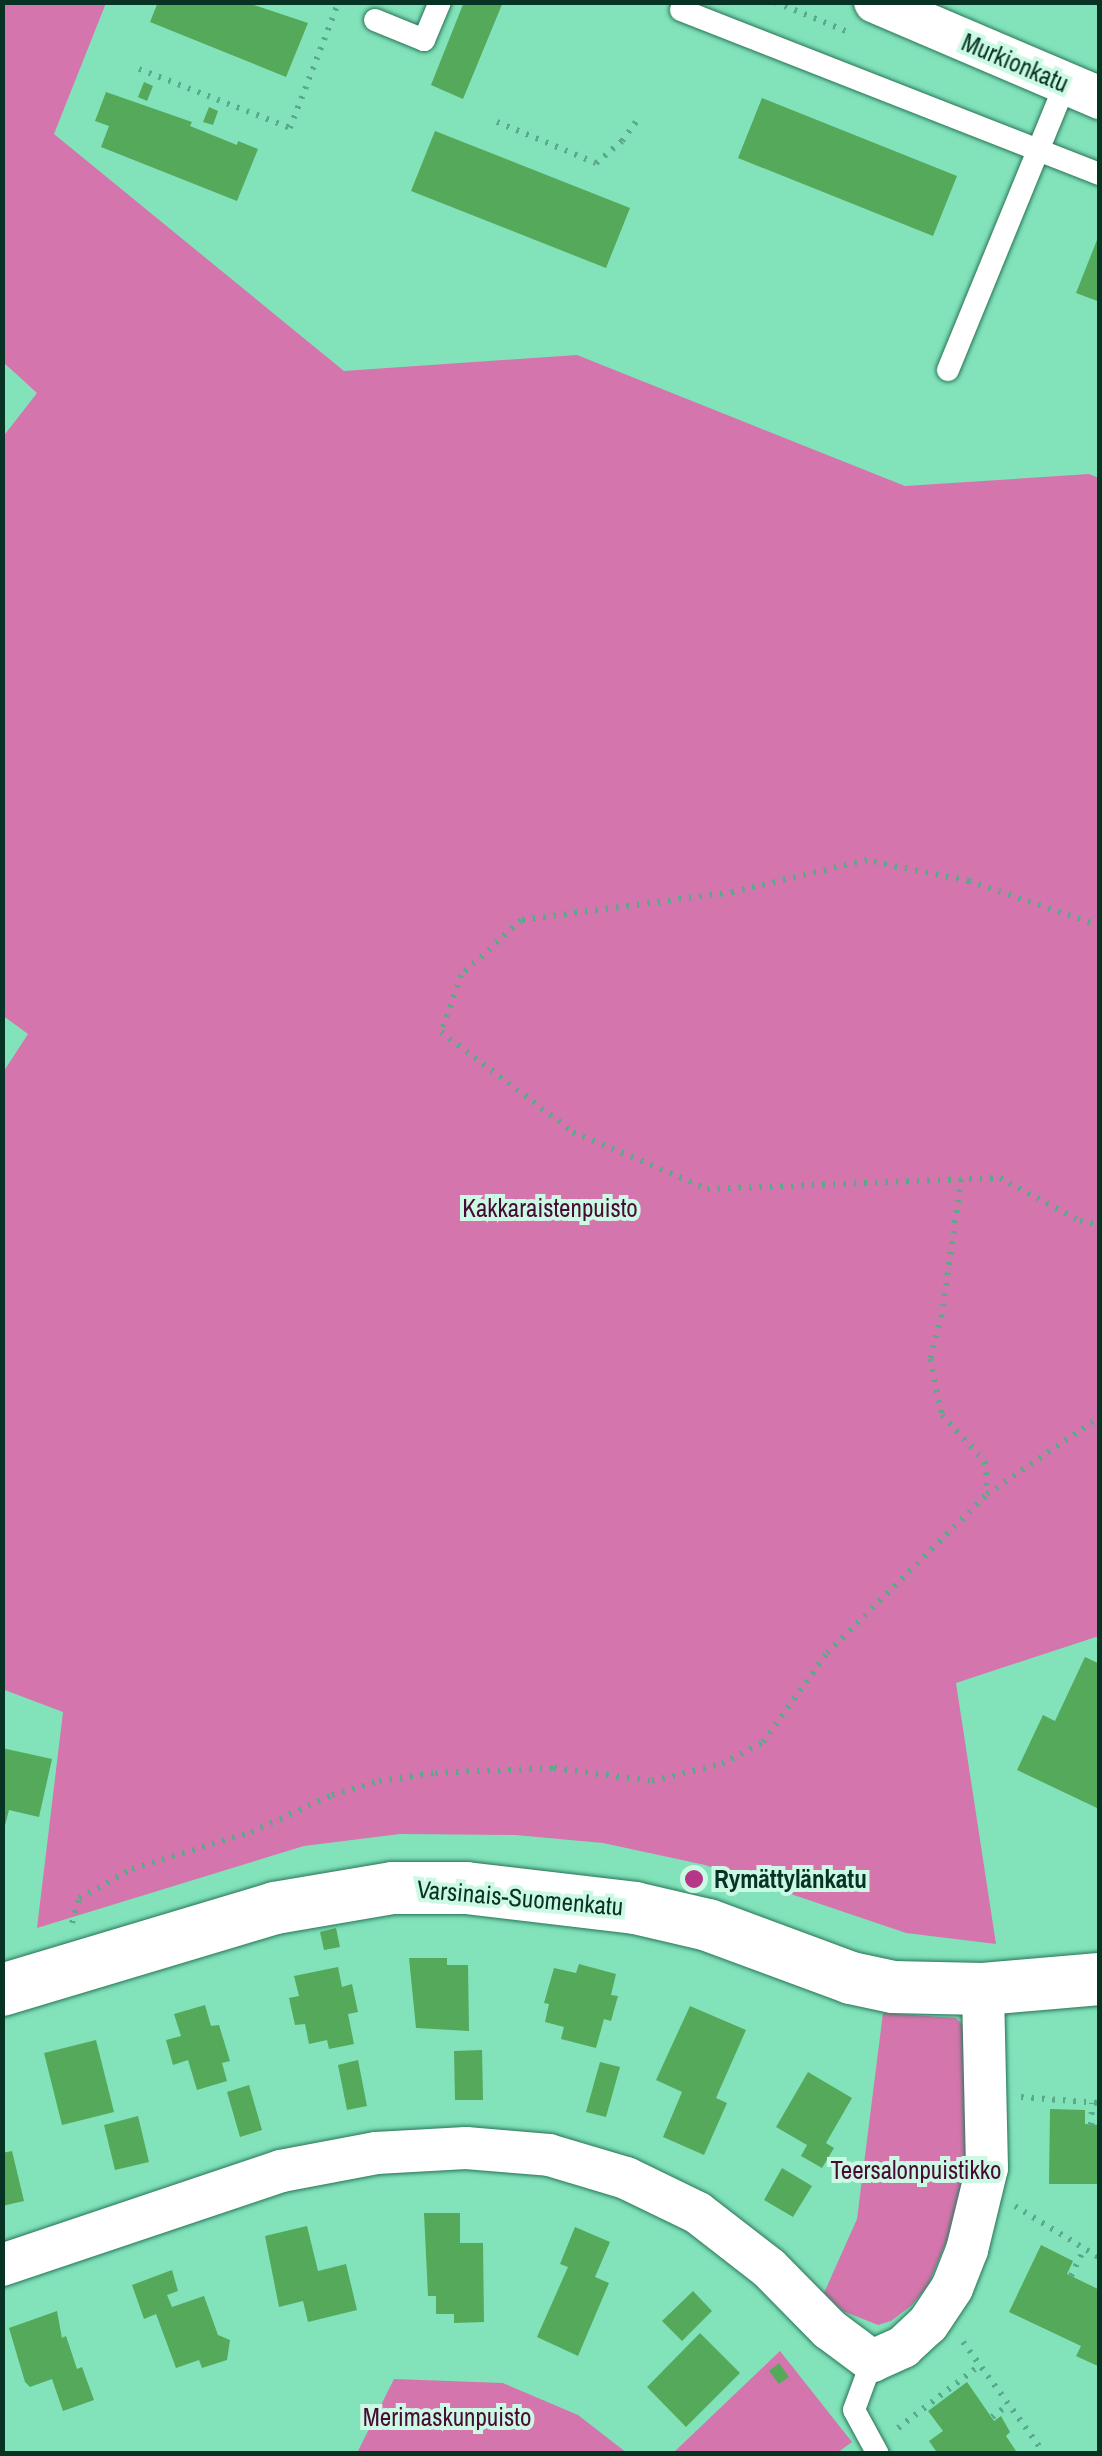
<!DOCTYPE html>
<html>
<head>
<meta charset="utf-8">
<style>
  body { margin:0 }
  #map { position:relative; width:1102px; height:2456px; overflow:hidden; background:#82e3ba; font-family:"Archivo Narrow",sans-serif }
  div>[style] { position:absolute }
  .green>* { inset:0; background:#d476ad }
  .building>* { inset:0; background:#54a95a }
  .path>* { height:6px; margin-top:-3px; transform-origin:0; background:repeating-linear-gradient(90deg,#5aaa89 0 2.5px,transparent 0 10.5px) }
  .roads { filter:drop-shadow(0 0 2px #287458) drop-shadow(0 0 2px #287458) }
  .service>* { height:22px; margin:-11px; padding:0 11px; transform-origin:11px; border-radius:11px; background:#fff }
  .minor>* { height:42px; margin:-21px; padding:0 21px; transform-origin:21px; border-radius:21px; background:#fff }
  .tertiary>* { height:52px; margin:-26px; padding:0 26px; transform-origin:26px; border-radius:26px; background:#fff }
  .dots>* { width:28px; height:28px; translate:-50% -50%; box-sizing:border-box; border:5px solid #ccf9e4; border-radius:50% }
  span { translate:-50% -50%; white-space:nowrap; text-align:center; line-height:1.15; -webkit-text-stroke:8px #ccf9e4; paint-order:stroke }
  .street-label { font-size:25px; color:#073324 }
  .park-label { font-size:25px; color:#490b34 }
  .poi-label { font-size:25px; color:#073324; font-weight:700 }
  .left { translate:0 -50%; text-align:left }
  .frame { position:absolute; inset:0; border:5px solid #073324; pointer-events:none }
</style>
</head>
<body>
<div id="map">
  <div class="green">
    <i style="clip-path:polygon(3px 2px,106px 3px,54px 134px,344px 371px,577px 355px,905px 486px,1089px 474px,1099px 478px,1099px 1636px,956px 1683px,996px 1944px,906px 1933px,705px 1865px,603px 1843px,515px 1835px,400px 1834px,304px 1846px,37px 1928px,63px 1712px,2px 1689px,2px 1074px,28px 1034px,2px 1015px,2px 438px,37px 393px,3px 362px)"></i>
    <i style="clip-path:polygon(883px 2013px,956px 2018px,967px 2029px,969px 2172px,957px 2217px,928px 2285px,912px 2305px,891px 2321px,878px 2325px,843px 2311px,824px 2293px,857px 2219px)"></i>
    <i style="clip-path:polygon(780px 2351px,852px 2442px,837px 2453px,672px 2454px)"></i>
    <i style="clip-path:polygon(394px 2379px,503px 2383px,578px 2415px,627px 2453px,357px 2453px)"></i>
  </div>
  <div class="building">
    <i style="clip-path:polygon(158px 2px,245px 2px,308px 23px,286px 77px,150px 22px)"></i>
    <i style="clip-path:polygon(464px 2px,503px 2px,463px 99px,431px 85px)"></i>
    <i style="clip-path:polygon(144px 82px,153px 86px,147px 101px,138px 97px)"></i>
    <i style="clip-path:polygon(106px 92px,192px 122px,190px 126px,237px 145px,238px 141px,258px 149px,237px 201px,101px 147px,109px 126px,95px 121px)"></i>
    <i style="clip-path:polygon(762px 98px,957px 176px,933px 236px,738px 158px)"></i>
    <i style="clip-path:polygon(209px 107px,218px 111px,213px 125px,203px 122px)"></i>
    <i style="clip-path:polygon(435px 131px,630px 208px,606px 268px,411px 191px)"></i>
    <i style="clip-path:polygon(1099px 235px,1100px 235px,1100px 302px,1076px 293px)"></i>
    <i style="clip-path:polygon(1085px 1657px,1100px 1664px,1097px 1808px,1017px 1770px,1043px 1715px,1055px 1721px)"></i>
    <i style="clip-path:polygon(2px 1748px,52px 1759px,39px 1817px,9px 1810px,4px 1829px)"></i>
    <i style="clip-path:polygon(336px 1928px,340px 1947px,324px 1950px,320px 1932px)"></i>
    <i style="clip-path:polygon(409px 1958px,447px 1958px,447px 1965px,468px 1965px,469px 2031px,416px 2028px)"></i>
    <i style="clip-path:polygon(579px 1964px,616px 1974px,611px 1995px,618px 1996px,611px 2021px,604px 2019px,596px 2048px,561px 2039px,564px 2027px,545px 2022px,549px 2004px,544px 2003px,554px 1968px,576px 1973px)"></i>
    <i style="clip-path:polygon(338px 1967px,342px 1987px,352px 1984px,358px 2012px,348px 2014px,354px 2044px,329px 2049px,327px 2040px,309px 2044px,305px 2024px,295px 2025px,289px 1998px,299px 1996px,294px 1976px)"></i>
    <i style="clip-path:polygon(205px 2005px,211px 2026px,219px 2025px,230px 2061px,222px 2063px,227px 2081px,197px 2090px,188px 2060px,173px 2065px,166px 2040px,181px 2036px,174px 2014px)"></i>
    <i style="clip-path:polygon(690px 2006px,746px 2030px,716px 2098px,727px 2103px,704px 2155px,663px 2137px,682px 2092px,656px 2080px)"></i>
    <i style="clip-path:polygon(96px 2040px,114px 2112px,62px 2125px,44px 2053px)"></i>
    <i style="clip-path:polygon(482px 2050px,483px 2100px,455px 2100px,454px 2051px)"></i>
    <i style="clip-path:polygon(358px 2060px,367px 2106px,347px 2110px,338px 2065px)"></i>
    <i style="clip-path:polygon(600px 2062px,620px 2067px,606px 2117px,586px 2112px)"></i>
    <i style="clip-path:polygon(808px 2072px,852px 2098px,826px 2143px,834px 2148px,822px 2168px,801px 2156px,807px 2145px,776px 2127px)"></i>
    <i style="clip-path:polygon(249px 2085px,262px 2130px,240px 2137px,227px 2092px)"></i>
    <i style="clip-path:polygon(1050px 2109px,1085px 2110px,1085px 2124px,1100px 2125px,1100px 2184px,1049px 2184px)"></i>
    <i style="clip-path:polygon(138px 2116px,149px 2162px,115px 2170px,104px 2125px)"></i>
    <i style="clip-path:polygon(12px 2151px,24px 2201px,2px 2206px,2px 2153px)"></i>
    <i style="clip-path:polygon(782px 2168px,812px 2186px,793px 2217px,764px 2200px)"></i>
    <i style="clip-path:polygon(424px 2213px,460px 2213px,460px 2243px,483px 2243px,484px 2322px,454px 2323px,454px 2314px,436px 2314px,436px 2296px,428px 2296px)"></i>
    <i style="clip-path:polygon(307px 2226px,318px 2271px,346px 2264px,357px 2310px,308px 2322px,303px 2301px,279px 2307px,265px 2236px)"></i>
    <i style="clip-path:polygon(575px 2227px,610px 2242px,595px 2277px,609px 2283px,578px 2356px,537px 2337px,568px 2267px,560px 2264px)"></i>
    <i style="clip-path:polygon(1041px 2245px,1073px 2261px,1067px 2274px,1100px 2290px,1100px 2367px,1076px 2356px,1081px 2346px,1009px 2312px)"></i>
    <i style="clip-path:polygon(172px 2270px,178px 2291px,167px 2295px,172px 2307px,204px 2296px,218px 2335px,230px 2340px,227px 2360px,202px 2368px,199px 2360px,176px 2368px,156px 2314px,144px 2319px,132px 2285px)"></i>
    <i style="clip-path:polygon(693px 2291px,712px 2311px,682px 2341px,662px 2321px)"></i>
    <i style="clip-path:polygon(57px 2311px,62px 2338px,66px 2336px,77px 2369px,82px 2367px,94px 2400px,63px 2411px,52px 2379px,30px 2387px,25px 2382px,9px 2328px)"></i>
    <i style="clip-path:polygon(700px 2333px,740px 2373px,686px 2427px,647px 2387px)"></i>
    <i style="clip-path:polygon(779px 2363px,789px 2377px,779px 2384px,769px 2371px)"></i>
    <i style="clip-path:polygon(967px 2382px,994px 2421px,1001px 2416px,1010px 2432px,1006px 2436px,1018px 2454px,938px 2454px,929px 2441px,943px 2431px,928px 2411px)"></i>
  </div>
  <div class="path">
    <i style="left:775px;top:2px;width:79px;rotate:22.3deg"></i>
    <i style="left:139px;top:69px;width:162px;rotate:21.3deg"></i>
    <i style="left:290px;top:128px;width:131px;rotate:-68.9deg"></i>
    <i style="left:497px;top:122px;width:107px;rotate:22.5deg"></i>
    <i style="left:596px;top:163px;width:34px;rotate:-40deg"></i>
    <i style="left:622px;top:141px;width:27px;rotate:-54deg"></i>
    <i style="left:1100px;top:926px;width:139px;rotate:-161deg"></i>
    <i style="left:969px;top:881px;width:104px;rotate:-168.4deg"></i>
    <i style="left:867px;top:860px;width:138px;rotate:166.6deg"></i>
    <i style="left:733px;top:892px;width:214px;rotate:172.5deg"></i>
    <i style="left:521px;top:920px;width:81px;rotate:137.5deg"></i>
    <i style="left:461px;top:975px;width:60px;rotate:109.3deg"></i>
    <i style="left:441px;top:1032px;width:166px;rotate:37.1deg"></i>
    <i style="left:573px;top:1132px;width:146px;rotate:23deg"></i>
    <i style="left:707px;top:1189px;width:293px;rotate:-2.2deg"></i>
    <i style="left:1000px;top:1178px;width:91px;rotate:28.3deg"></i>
    <i style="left:1080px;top:1221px;width:20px;rotate:11deg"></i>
    <i style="left:961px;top:1179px;width:137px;rotate:98deg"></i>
    <i style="left:942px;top:1315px;width:46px;rotate:105.3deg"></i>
    <i style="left:930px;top:1359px;width:57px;rotate:77.9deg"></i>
    <i style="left:942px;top:1415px;width:64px;rotate:47.5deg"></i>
    <i style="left:985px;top:1462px;width:31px;rotate:86deg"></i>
    <i style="left:72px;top:1923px;width:26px;rotate:-74deg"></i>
    <i style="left:79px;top:1898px;width:60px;rotate:-28.7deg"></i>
    <i style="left:132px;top:1869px;width:125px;rotate:-17.3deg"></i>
    <i style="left:251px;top:1832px;width:89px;rotate:-24.6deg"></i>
    <i style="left:332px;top:1795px;width:49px;rotate:-16.6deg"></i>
    <i style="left:379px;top:1781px;width:57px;rotate:-8.1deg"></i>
    <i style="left:435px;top:1773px;width:119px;rotate:-2.4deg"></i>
    <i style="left:554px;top:1768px;width:99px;rotate:7.6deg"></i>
    <i style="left:652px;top:1781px;width:72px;rotate:-13.7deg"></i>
    <i style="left:722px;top:1764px;width:47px;rotate:-28.2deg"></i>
    <i style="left:763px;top:1742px;width:110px;rotate:-54.3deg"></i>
    <i style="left:827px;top:1653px;width:226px;rotate:-44.8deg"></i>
    <i style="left:987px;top:1494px;width:137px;rotate:-34.3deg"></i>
    <i style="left:1021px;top:2097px;width:79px;rotate:4.3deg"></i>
    <i style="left:1091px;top:2125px;width:22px;rotate:-87deg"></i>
    <i style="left:1015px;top:2206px;width:100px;rotate:31.5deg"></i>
    <i style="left:1071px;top:2276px;width:30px;rotate:-64deg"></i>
    <i style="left:963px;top:2342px;width:139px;rotate:53.8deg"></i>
    <i style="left:992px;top:2417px;width:21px;rotate:-37deg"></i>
    <i style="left:898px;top:2428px;width:103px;rotate:-37.5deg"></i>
  </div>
  <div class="roads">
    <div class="service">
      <i style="left:681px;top:10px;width:450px;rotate:21.4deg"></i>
      <i style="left:375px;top:20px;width:53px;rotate:22.2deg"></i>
      <i style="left:424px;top:40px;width:41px;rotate:-67.2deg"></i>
      <i style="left:948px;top:370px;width:308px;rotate:-67.7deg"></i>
      <i style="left:872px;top:2361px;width:52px;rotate:110.2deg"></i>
      <i style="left:854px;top:2410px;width:50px;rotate:61.4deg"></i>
    </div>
    <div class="minor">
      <i style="left:875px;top:2px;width:245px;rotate:23.1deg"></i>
      <i style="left:2px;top:2265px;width:294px;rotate:-18.6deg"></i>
      <i style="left:281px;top:2171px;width:97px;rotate:-10.7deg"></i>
      <i style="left:376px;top:2153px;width:90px;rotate:-3.2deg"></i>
      <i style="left:466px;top:2148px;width:83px;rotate:4.8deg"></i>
      <i style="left:549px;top:2155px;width:80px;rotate:16.6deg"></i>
      <i style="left:626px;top:2178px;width:80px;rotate:25.9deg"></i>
      <i style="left:698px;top:2213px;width:90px;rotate:37.8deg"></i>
      <i style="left:769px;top:2268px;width:86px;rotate:45.5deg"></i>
      <i style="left:829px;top:2329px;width:54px;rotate:36.7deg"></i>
      <i style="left:872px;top:2361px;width:34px;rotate:-24deg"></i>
      <i style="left:903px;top:2347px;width:34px;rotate:-43deg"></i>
      <i style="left:928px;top:2324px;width:43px;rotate:-56.3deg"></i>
      <i style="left:952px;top:2288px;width:41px;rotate:-68.5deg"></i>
      <i style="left:967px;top:2250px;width:84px;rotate:-76.3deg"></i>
      <i style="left:987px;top:2168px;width:179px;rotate:-91.3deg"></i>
    </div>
    <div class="tertiary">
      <i style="left:2px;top:1990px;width:285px;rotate:-16.7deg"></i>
      <i style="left:275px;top:1908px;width:120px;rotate:-9.6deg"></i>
      <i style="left:393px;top:1888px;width:73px"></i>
      <i style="left:466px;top:1888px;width:170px;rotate:6.7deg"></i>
      <i style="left:635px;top:1908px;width:75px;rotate:13.1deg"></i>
      <i style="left:708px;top:1925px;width:153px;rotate:20.3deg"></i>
      <i style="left:851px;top:1978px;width:43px;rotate:12.1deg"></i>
      <i style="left:893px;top:1987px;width:90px;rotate:1.3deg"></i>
      <i style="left:983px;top:1989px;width:117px;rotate:-4.9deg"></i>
    </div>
  </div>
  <div class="dots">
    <i style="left:694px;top:1879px;background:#b43788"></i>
  </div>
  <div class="street-label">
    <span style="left:1015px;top:63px;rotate:23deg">Murkionkatu</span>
    <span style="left:520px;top:1898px;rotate:5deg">Varsinais-Suomenkatu</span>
  </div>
  <div class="park-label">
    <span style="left:550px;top:1208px">Kakkaraistenpuisto</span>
    <span style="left:916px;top:2170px">Teersalonpuistikko</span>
    <span style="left:447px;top:2417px">Merimaskunpuisto</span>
  </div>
  <div class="poi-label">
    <span class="left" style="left:714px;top:1879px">Rymättylänkatu</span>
  </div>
  <div class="frame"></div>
</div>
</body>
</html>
